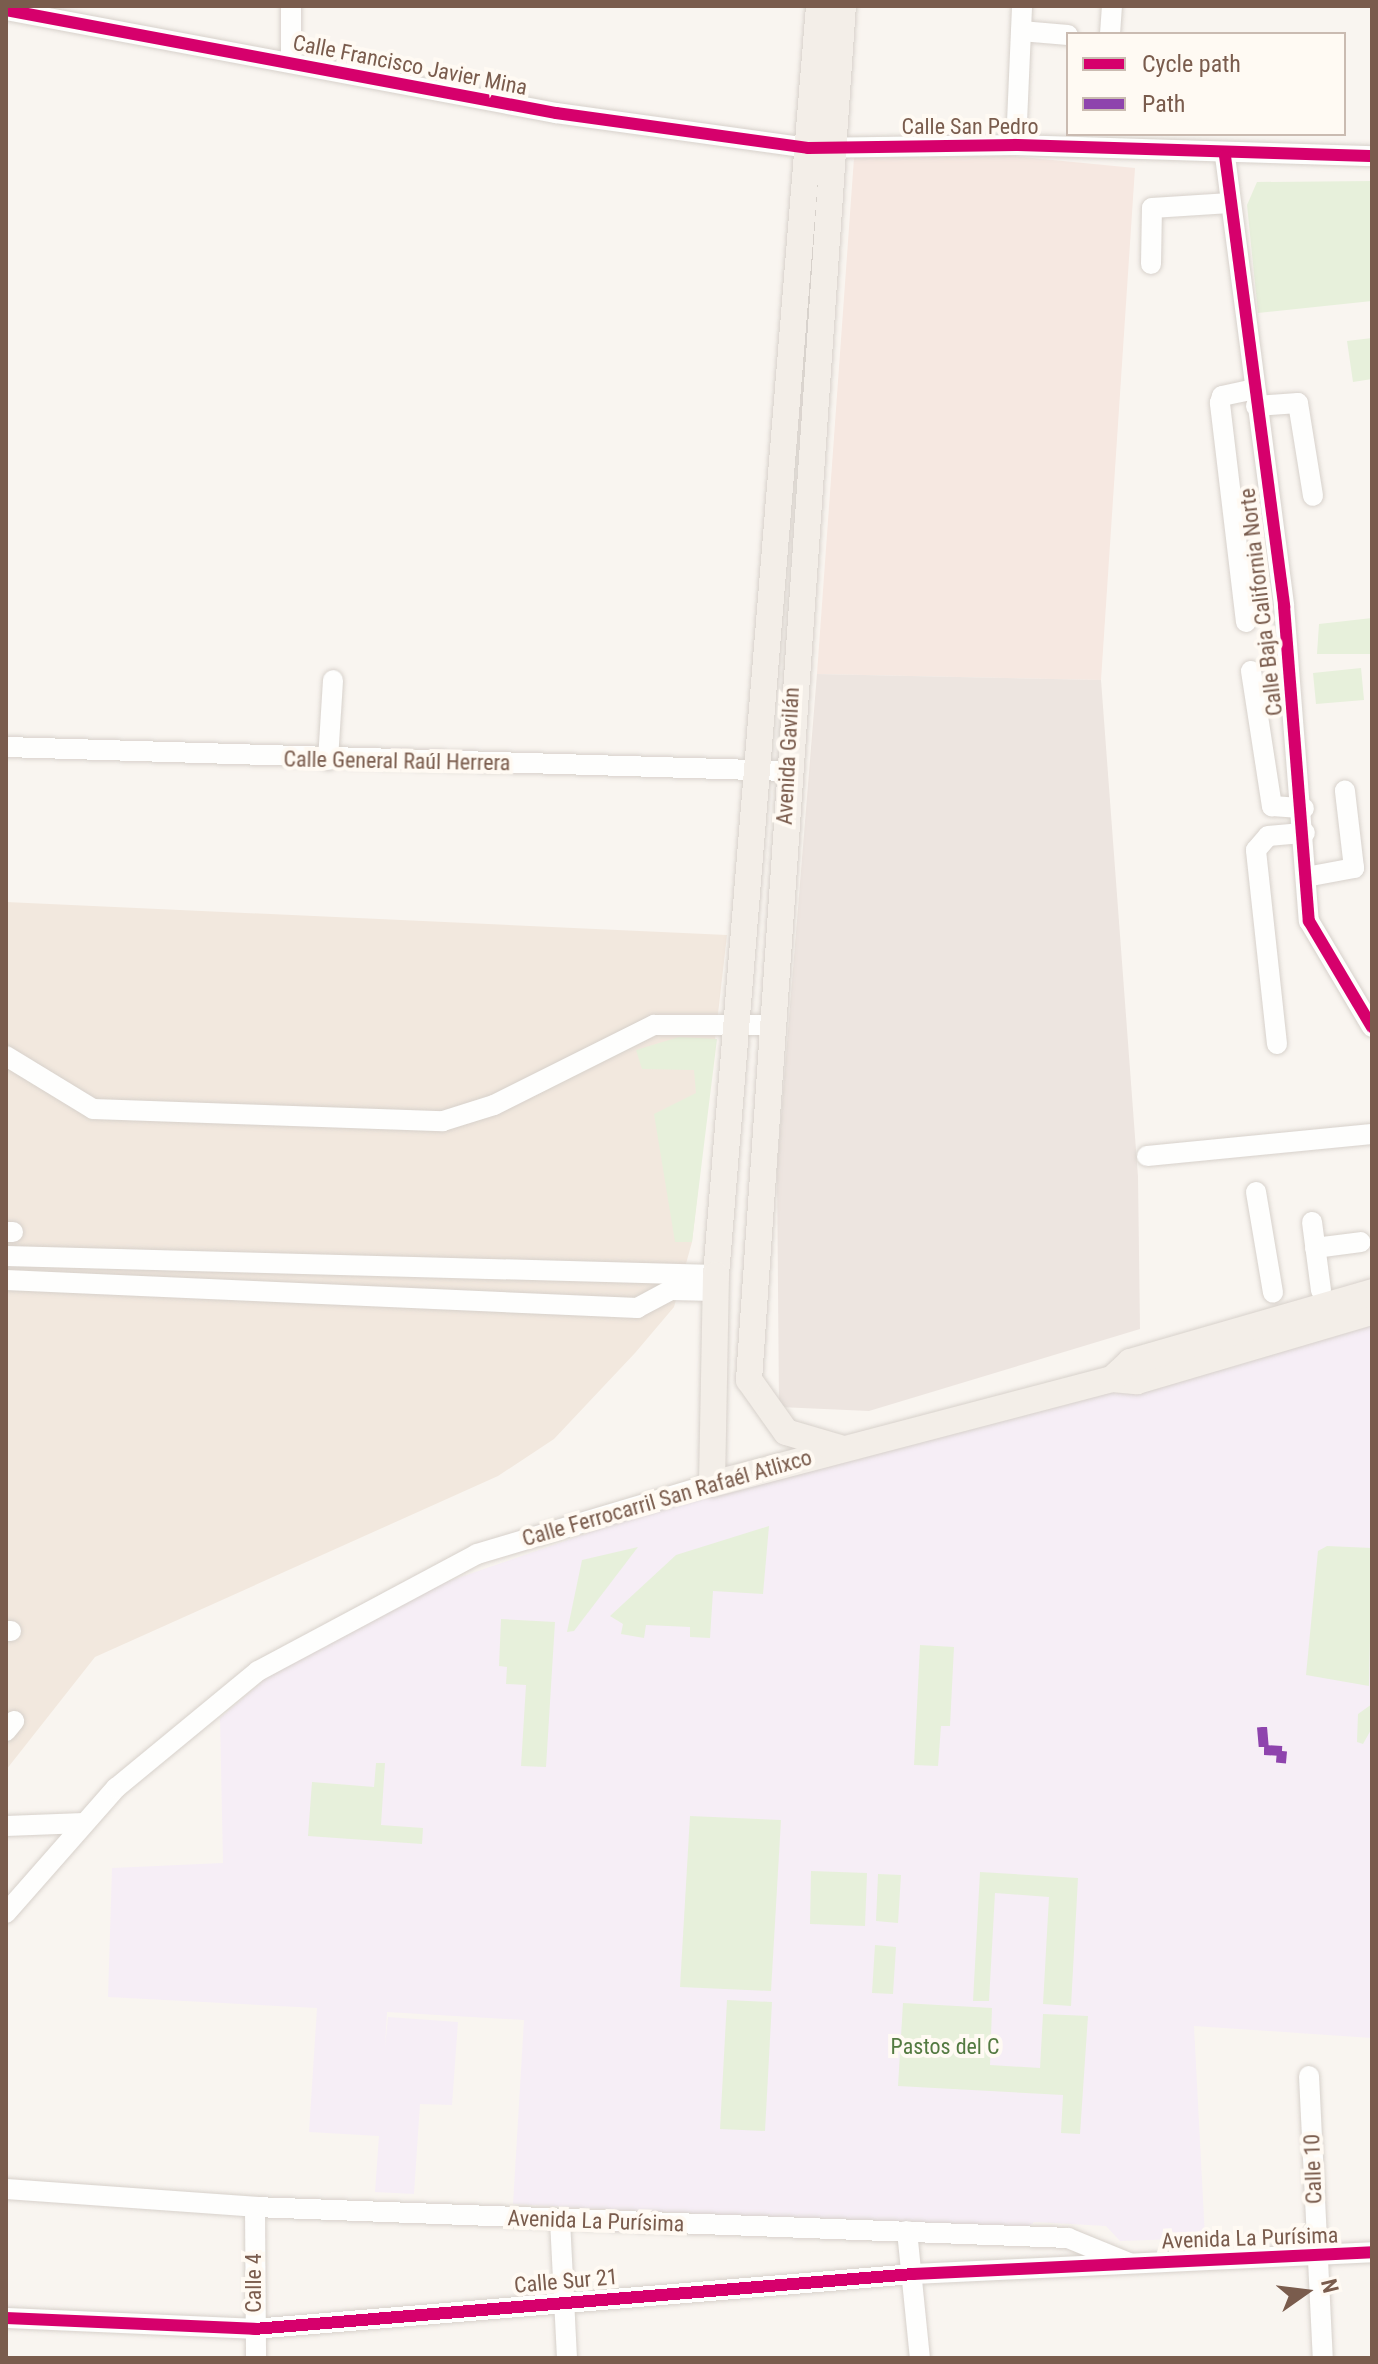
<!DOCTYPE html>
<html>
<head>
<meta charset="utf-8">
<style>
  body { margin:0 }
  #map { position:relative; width:1378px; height:2364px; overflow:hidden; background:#f9f5f0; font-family:"Roboto Condensed",sans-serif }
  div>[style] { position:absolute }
  .residential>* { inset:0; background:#f2e8de }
  .commercial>* { inset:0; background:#f6e8e1 }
  .industrial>* { inset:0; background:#ede5e0 }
  .education>* { inset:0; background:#f6eef6 }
  .green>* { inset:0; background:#e7f0db }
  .roads { filter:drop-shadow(0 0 2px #d7d1cb) drop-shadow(0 0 2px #d7d1cb) }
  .minor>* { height:20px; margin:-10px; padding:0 10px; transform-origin:10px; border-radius:10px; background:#fefefd }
  .major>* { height:26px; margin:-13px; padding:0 13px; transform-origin:13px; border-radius:13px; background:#f3eee8 }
  .quiet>* { height:10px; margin-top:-5px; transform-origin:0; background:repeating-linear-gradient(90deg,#8e44ad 0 20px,transparent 0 30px) }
  .cycleway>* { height:12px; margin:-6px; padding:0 6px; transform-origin:6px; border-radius:6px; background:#d6006c }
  span { translate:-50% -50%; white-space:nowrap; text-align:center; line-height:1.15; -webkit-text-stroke:8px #fffaf3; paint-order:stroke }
  .street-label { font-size:22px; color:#7a5c4d }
  .park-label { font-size:22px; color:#537a41 }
  .frame { position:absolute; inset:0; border:8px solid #7a5c4d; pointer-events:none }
  .legend { position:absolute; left:1066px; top:32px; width:280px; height:104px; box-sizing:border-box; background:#fffaf3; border:2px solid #cabbb1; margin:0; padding:10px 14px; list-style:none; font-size:24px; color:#7a5c4d }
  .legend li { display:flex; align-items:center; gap:16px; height:40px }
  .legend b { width:40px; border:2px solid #cabbb1 }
  .north { position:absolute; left:1266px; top:2252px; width:80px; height:80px; -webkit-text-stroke:6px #fffaf3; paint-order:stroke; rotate:76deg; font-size:22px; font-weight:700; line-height:32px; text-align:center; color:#7a5c4d }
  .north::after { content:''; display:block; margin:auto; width:28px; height:36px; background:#7a5c4d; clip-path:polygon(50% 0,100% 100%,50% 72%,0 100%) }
</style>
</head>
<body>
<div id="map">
  <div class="residential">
    <i style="clip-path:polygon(6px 902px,727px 935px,692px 1242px,674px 1307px,635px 1353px,554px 1439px,498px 1476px,95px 1657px,6px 1770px)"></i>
  </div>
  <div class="commercial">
    <i style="clip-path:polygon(1012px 156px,1135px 168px,1101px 680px,817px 674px,854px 158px)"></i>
  </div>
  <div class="industrial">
    <i style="clip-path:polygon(817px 674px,1101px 680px,1138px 1177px,1140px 1329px,869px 1411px,779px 1407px,777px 1167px)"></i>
  </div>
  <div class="education">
    <i style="clip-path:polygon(1372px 1322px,1372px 2038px,1194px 2026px,1205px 2238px,1120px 2241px,1106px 2226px,1034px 2222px,1024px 2231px,513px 2204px,524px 2020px,387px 2012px,385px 2047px,388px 2017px,458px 2022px,452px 2105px,420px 2104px,414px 2194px,375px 2192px,379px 2136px,309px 2132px,317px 2008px,108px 1997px,112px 1868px,223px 1863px,220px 1718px,266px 1678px,403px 1597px,660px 1508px)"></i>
  </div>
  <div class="green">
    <i style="clip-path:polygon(1372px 181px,1372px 301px,1258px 313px,1247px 205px,1257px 182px)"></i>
    <i style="clip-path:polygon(1372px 338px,1372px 379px,1353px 382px,1347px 341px)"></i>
    <i style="clip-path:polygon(1372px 618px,1372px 654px,1317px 654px,1319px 624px)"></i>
    <i style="clip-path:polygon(1361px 668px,1364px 700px,1316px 704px,1313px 673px)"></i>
    <i style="clip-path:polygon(679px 1037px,717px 1039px,692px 1242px,675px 1242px,654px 1114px,696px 1093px,694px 1070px,642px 1069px,636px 1050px)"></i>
    <i style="clip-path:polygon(769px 1526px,763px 1594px,713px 1591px,710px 1638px,690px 1637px,690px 1627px,646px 1625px,644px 1638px,621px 1634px,623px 1624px,610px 1616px,676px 1555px)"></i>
    <i style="clip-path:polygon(1327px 1546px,1372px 1548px,1369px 1686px,1306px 1675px,1318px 1551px)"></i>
    <i style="clip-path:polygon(638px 1547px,574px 1631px,567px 1632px,582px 1560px)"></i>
    <i style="clip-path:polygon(501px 1619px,555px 1622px,546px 1767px,521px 1766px,526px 1685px,506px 1684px,507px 1667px,499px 1666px)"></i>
    <i style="clip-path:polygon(920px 1645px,954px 1647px,950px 1726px,941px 1726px,938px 1766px,914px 1765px)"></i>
    <i style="clip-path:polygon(1372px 1704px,1372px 1728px,1363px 1744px,1357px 1742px,1358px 1714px)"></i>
    <i style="clip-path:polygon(376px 1763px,385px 1763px,381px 1825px,423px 1828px,422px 1844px,308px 1836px,312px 1782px,374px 1787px)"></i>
    <i style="clip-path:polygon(690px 1816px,781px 1820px,771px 1991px,680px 1987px)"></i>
    <i style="clip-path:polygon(811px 1871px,867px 1873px,865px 1926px,810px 1924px)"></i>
    <i style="clip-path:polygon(980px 1872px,1078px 1878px,1071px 2006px,1043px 2004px,1049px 1897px,995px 1893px,989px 2001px,973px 2001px)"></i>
    <i style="clip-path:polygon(878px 1874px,901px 1875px,898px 1923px,876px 1921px)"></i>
    <i style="clip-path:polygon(875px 1945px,896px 1947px,893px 1994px,872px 1993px)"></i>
    <i style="clip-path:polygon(727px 2000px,772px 2002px,765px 2131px,720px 2129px)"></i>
    <i style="clip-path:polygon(903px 2003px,992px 2008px,990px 2065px,1040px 2068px,1043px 2014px,1088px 2016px,1080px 2134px,1061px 2133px,1063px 2095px,898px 2086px)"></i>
  </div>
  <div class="roads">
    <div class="minor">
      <i style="left:6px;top:10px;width:560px;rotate:10.61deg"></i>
      <i style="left:556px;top:113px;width:254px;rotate:7.9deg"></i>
      <i style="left:808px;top:148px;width:208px;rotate:-0.8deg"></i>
      <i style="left:1016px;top:145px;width:356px;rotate:1.8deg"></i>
      <i style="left:1021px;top:31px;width:47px;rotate:4.9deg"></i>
      <i style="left:1110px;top:34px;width:28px;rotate:-86deg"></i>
      <i style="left:291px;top:63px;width:57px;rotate:-90deg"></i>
      <i style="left:1016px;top:145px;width:139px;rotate:-87.5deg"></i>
      <i style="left:1225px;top:156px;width:454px;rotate:82.5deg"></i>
      <i style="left:1284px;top:606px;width:316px;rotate:85.5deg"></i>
      <i style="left:1309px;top:921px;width:123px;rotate:59.3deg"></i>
      <i style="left:1151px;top:264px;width:56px;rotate:-89deg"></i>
      <i style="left:1152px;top:208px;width:78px;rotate:-3.7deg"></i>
      <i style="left:1256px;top:406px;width:42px;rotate:-4.1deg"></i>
      <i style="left:1298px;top:403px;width:94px;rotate:80.8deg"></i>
      <i style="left:1246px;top:622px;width:221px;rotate:-96.8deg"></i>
      <i style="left:1220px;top:403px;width:7px;rotate:-74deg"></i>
      <i style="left:1222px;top:396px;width:33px;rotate:-12deg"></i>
      <i style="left:1251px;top:671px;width:137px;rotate:81.2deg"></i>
      <i style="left:1272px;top:806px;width:32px;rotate:4deg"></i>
      <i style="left:6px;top:747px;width:782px;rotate:1.76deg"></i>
      <i style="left:328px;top:760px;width:80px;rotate:-86.4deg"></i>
      <i style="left:1306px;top:877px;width:49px;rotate:-10.6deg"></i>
      <i style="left:1354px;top:868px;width:78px;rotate:-96.7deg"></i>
      <i style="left:1277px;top:1044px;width:195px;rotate:-96.2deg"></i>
      <i style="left:1256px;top:850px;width:18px;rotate:-49deg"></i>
      <i style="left:1268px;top:836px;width:37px;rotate:-5deg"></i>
      <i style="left:6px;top:1056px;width:102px;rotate:31.3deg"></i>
      <i style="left:93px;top:1109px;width:350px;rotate:2deg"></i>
      <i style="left:443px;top:1121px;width:53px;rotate:-17.4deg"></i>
      <i style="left:494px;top:1105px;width:179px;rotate:-26.6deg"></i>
      <i style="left:654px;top:1025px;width:116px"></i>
      <i style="left:1147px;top:1156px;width:226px;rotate:-5.6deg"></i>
      <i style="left:1256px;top:1192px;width:102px;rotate:80.4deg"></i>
      <i style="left:1312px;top:1222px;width:69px;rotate:82.5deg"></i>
      <i style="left:6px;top:1232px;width:7px"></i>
      <i style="left:1315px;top:1248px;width:46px;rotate:-7.4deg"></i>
      <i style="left:6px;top:1256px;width:710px;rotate:1.53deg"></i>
      <i style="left:6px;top:1280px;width:632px;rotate:2.54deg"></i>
      <i style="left:637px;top:1308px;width:38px;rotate:-28deg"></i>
      <i style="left:671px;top:1290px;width:44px;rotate:1.3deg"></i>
      <i style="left:6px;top:1631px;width:5px"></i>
      <i style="left:6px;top:1731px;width:13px;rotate:-51deg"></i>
      <i style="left:6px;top:1826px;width:78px;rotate:-2.2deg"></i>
      <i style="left:6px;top:1913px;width:167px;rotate:-48.7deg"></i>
      <i style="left:116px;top:1788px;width:184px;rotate:-39.5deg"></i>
      <i style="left:258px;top:1671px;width:248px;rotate:-28.1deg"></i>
      <i style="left:477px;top:1554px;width:245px;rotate:-16.6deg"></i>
      <i style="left:1309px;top:2076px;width:282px;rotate:87.2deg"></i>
      <i style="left:6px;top:2189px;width:250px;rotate:4.1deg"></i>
      <i style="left:255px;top:2207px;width:814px;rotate:2.18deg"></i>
      <i style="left:1068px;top:2238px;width:66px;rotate:22.3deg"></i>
      <i style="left:255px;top:2207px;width:151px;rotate:89.6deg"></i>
      <i style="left:560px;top:2220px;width:138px;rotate:87.1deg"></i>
      <i style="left:907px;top:2231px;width:128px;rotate:84.2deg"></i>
      <i style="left:6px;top:2318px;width:248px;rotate:2.5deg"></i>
      <i style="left:254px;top:2329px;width:661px;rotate:-4.77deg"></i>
      <i style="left:913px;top:2274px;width:460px;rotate:-2.7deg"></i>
    </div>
    <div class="major">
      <i style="left:819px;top:6px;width:1273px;rotate:94.64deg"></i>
      <i style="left:716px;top:1275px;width:209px;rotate:91.1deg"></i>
      <i style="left:712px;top:1484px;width:414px;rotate:-14.7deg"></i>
      <i style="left:1112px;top:1379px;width:25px;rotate:5deg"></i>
      <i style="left:1137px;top:1381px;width:245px;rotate:-16.4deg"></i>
      <i style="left:1112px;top:1379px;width:25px;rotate:-43deg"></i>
      <i style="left:1130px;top:1362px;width:252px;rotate:-16.1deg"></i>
      <i style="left:840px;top:1448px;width:56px;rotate:-163.5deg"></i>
      <i style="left:786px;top:1432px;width:64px;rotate:-125.4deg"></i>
      <i style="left:749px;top:1380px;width:1377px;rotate:-86.09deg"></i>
    </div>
  </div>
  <div class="quiet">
    <i style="left:1262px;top:1727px;width:23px;rotate:85deg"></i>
    <i style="left:1264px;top:1750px;width:18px;rotate:3deg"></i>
    <i style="left:1282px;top:1751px;width:12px;rotate:95deg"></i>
  </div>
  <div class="cycleway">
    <i style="left:6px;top:10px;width:560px;rotate:10.61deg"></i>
    <i style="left:556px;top:113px;width:254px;rotate:7.9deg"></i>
    <i style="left:808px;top:148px;width:208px;rotate:-0.8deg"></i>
    <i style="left:1016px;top:145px;width:356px;rotate:1.8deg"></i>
    <i style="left:1225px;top:156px;width:454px;rotate:82.5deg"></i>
    <i style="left:1284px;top:606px;width:316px;rotate:85.5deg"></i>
    <i style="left:1309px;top:921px;width:123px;rotate:59.3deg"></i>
    <i style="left:6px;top:2318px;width:248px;rotate:2.5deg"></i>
    <i style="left:254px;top:2329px;width:661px;rotate:-4.77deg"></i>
    <i style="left:913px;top:2274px;width:460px;rotate:-2.7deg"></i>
  </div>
  <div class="street-label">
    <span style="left:410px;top:65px;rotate:11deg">Calle Francisco Javier Mina</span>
    <span style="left:970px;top:127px">Calle San Pedro</span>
    <span style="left:1261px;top:602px;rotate:-97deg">Calle Baja California Norte</span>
    <span style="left:788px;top:756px;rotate:-87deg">Avenida Gavilán</span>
    <span style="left:397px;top:761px;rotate:1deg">Calle General Raúl Herrera</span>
    <span style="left:667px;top:1498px;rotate:-16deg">Calle Ferrocarril San Rafaél Atlixco</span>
    <span style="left:1313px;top:2169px;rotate:-92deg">Calle 10</span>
    <span style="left:596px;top:2221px;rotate:2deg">Avenida La Purísima</span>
    <span style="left:1250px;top:2238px;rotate:-2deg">Avenida La Purísima</span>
    <span style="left:566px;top:2281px;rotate:-5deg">Calle Sur 21</span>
    <span style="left:254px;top:2283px;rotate:-90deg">Calle 4</span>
  </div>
  <div class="park-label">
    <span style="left:945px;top:2047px">Pastos del C</span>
  </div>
  <div class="frame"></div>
  <ul class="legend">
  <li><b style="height:10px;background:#d6006c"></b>Cycle path</li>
  <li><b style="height:10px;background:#8e44ad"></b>Path</li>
  </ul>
  <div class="north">N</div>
</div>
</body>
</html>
